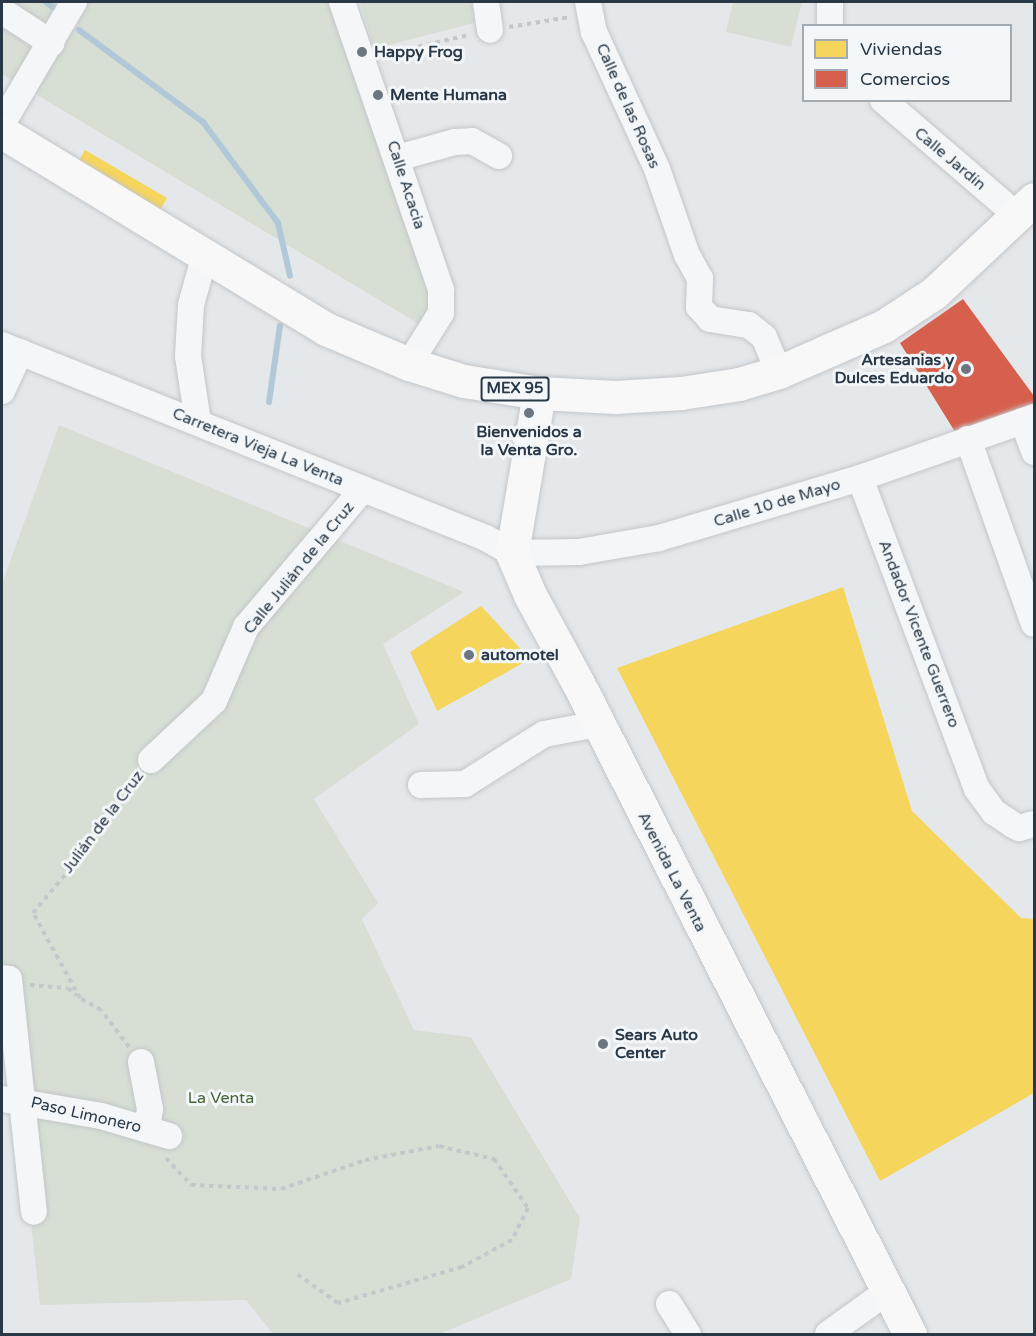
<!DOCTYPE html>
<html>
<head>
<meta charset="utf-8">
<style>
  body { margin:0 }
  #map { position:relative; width:1036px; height:1336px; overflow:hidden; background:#e5e8eb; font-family:"Varela Round",sans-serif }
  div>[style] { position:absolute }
  .green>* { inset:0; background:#d7dfd5 }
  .homes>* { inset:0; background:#f6d55c }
  .shops>* { inset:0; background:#d6604d }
  .stream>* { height:6px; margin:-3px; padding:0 3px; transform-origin:3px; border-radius:3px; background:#b1c8d8 }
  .path>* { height:4px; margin-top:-2px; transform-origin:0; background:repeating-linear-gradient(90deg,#c3c8cb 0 4.5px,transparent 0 9px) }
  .roads { filter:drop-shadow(0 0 2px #c3c6c9) drop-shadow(0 0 2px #c3c6c9) }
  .minor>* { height:26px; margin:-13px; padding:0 13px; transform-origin:13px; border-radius:13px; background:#f5f6f7 }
  .major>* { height:33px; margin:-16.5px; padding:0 16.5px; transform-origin:16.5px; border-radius:16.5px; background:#f8f8f9 }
  .highway>* { height:33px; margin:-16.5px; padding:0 16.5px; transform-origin:16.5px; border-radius:16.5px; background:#f8f8f9 }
  .dots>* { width:16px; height:16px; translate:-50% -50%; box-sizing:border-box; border:3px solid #f3f7f9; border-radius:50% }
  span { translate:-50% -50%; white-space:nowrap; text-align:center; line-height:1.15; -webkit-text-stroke:6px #f3f7f9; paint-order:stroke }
  .shield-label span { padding:2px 4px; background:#f3f7f9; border:2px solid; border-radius:4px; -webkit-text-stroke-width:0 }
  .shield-label { font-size:15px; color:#293847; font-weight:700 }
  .poi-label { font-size:16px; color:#293847; font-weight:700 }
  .left { translate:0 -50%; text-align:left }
  .right { translate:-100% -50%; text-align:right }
  .street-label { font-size:16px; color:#293847 }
  .park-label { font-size:16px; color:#446434 }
  .frame { position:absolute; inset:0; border:3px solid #293847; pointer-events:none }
  .legend { position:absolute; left:802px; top:24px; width:210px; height:78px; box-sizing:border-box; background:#f3f7f9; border:2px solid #a2abb2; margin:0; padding:8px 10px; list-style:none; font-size:18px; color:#293847 }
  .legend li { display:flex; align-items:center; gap:12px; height:30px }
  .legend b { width:30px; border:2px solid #a2abb2 }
</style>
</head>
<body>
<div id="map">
  <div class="green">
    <i style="clip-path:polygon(2px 2px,328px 2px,432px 300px,419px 324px,2px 74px)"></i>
    <i style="clip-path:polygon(360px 2px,471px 2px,474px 23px,374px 49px)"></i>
    <i style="clip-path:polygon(733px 2px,802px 2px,791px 47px,726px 32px)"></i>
    <i style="clip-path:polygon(59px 425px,464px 592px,383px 644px,419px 724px,314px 799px,378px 903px,362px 919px,414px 1030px,471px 1037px,580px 1218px,571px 1279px,440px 1334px,273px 1334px,246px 1300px,40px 1305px,2px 959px,2px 584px)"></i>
  </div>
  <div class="homes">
    <i style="clip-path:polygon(85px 150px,167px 198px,159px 212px,77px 164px)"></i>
    <i style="clip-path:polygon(843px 587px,912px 811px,1021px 918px,1034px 919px,1034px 1093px,880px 1181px,617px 668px)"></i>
    <i style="clip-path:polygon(481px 606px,530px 659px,437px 711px,410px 652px)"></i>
  </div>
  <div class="shops">
    <i style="clip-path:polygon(963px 299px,1034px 396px,1034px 403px,957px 435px,900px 343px)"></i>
  </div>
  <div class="stream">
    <i style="left:46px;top:2px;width:9px;rotate:36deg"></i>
    <i style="left:79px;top:30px;width:154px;rotate:36.6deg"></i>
    <i style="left:203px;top:122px;width:126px;rotate:53.4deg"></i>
    <i style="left:278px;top:223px;width:54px;rotate:77.2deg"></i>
    <i style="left:269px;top:402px;width:77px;rotate:-81.8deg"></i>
  </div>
  <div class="path">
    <i style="left:509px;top:27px;width:62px;rotate:-9.3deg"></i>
    <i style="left:383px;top:55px;width:88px;rotate:-13.1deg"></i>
    <i style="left:30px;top:985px;width:38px;rotate:5deg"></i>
    <i style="left:68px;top:988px;width:11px;rotate:41deg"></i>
    <i style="left:129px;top:1047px;width:46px;rotate:-127.1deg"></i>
    <i style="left:101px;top:1010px;width:24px;rotate:-150deg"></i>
    <i style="left:80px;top:998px;width:97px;rotate:-118.9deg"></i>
    <i style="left:33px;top:913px;width:81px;rotate:-50deg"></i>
    <i style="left:85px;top:851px;width:93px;rotate:-55.5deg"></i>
    <i style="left:166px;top:1158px;width:37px;rotate:47deg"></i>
    <i style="left:191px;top:1185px;width:90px;rotate:2.5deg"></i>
    <i style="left:281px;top:1189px;width:89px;rotate:-19deg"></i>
    <i style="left:365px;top:1160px;width:75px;rotate:-10.7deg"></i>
    <i style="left:439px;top:1146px;width:57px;rotate:13.3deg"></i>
    <i style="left:494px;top:1159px;width:60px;rotate:55.2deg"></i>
    <i style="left:528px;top:1208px;width:36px;rotate:117deg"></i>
    <i style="left:512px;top:1240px;width:57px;rotate:151.6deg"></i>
    <i style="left:462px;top:1267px;width:129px;rotate:163.8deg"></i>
    <i style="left:338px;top:1303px;width:54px;rotate:-144.8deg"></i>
  </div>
  <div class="roads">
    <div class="minor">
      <i style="left:342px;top:2px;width:305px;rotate:71deg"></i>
      <i style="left:441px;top:290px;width:23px;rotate:90deg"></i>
      <i style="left:441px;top:313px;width:60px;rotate:122.1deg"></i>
      <i style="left:486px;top:2px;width:28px;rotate:82deg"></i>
      <i style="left:588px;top:2px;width:31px;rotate:79deg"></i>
      <i style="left:594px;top:32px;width:151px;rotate:65.3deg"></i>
      <i style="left:657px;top:169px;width:91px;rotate:70.8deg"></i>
      <i style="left:687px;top:255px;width:26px;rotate:61deg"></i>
      <i style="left:700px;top:278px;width:29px;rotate:92deg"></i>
      <i style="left:699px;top:307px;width:16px;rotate:47deg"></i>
      <i style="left:710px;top:319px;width:39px;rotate:9deg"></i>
      <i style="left:749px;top:325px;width:19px;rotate:39deg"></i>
      <i style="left:764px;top:337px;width:38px;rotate:67deg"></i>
      <i style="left:2px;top:11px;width:59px;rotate:33.1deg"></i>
      <i style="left:830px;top:26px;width:24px;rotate:-90deg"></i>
      <i style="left:883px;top:100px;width:178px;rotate:40.7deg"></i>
      <i style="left:2px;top:124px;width:142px;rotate:-59.5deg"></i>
      <i style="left:397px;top:158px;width:60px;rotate:-15.4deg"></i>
      <i style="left:455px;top:142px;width:17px;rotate:-3deg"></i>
      <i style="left:472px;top:141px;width:31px;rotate:29deg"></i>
      <i style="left:2px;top:345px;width:521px;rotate:21.74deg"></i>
      <i style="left:486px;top:538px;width:30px;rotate:30deg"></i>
      <i style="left:512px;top:553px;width:67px;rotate:-0.9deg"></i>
      <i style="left:579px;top:552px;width:81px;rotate:-9.9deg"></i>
      <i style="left:659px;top:538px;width:210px;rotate:-16.6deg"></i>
      <i style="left:860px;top:478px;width:184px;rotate:-19.3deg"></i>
      <i style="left:2px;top:391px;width:43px;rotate:-65.2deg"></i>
      <i style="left:1023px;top:421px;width:33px;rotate:70deg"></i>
      <i style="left:198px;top:422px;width:67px;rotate:-98.6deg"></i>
      <i style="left:188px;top:356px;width:51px;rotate:-86.6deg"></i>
      <i style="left:191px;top:305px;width:49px;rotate:-74.5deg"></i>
      <i style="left:968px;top:439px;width:196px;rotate:70.4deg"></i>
      <i style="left:860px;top:478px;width:332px;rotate:69.4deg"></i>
      <i style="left:977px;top:789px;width:29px;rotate:54deg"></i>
      <i style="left:994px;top:812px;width:23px;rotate:34deg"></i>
      <i style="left:1013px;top:825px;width:7px;rotate:27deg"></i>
      <i style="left:1019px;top:828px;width:16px;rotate:-15deg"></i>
      <i style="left:151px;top:760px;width:86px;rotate:-43.1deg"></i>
      <i style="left:214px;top:701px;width:81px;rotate:-66.6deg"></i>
      <i style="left:246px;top:627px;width:181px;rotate:-49.7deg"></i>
      <i style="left:421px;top:785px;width:44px;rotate:-1.3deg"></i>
      <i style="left:465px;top:784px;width:93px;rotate:-32.3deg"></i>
      <i style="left:544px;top:734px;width:55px;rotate:-10.5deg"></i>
      <i style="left:2px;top:978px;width:7px;rotate:8deg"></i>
      <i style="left:9px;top:979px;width:234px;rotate:83.9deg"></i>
      <i style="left:141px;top:1062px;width:48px;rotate:79.2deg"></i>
      <i style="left:150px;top:1109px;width:20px;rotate:99deg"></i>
      <i style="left:2px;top:1099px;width:100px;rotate:9.7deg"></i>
      <i style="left:101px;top:1116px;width:71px;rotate:16.4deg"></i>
      <i style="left:669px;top:1304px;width:36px;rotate:58deg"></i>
      <i style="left:828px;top:1334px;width:74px;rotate:-35.6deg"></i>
    </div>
    <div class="major">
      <i style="left:539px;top:393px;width:162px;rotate:99.6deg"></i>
      <i style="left:512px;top:553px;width:46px;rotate:66.8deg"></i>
      <i style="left:530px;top:595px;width:100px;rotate:61.4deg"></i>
      <i style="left:578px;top:683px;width:731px;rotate:62.98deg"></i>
    </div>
    <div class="highway">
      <i style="left:2px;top:132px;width:379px;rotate:31.3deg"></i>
      <i style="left:326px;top:329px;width:90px;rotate:22.9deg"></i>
      <i style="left:409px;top:364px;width:58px;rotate:17.2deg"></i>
      <i style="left:464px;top:381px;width:76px;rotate:9.1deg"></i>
      <i style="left:539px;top:393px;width:76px;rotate:3deg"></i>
      <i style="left:615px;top:397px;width:66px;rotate:-3.5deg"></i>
      <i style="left:681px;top:393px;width:59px;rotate:-8.8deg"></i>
      <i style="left:739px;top:384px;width:42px;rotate:-16.7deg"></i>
      <i style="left:779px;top:372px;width:115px;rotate:-23.7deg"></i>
      <i style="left:884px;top:326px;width:60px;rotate:-33.4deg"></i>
      <i style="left:934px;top:293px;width:137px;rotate:-43.2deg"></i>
    </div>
  </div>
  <div class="dots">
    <i style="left:362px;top:52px;background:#6b7680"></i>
    <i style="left:378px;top:95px;background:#6b7680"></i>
    <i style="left:966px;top:369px;background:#6b7680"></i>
    <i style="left:529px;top:413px;background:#6b7680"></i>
    <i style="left:469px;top:655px;background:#6b7680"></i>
    <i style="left:603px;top:1044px;background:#6b7680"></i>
  </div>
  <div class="shield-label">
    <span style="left:515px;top:389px">MEX 95</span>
  </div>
  <div class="poi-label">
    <span class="left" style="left:374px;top:52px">Happy Frog</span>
    <span class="left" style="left:390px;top:95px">Mente Humana</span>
    <span class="right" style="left:954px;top:369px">Artesanias y<br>Dulces Eduardo</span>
    <span style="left:529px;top:441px">Bienvenidos a<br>la Venta Gro.</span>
    <span class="left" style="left:481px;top:655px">automotel</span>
    <span class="left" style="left:615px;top:1044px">Sears Auto<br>Center</span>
  </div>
  <div class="street-label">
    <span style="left:628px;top:106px;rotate:66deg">Calle de las Rosas</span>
    <span style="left:950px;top:159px;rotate:40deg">Calle Jardín</span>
    <span style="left:406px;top:185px;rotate:72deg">Calle Acacia</span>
    <span style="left:258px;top:447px;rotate:22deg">Carretera Vieja La Venta</span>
    <span style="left:777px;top:503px;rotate:-17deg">Calle 10 de Mayo</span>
    <span style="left:299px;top:568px;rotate:-51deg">Calle Julián de la Cruz</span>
    <span style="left:919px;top:634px;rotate:69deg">Andador Vicente Guerrero</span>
    <span style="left:103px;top:822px;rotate:-53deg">Julián de la Cruz</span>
    <span style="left:672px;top:872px;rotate:63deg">Avenida La Venta</span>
    <span style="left:86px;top:1115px;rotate:13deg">Paso Limonero</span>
  </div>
  <div class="park-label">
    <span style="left:221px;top:1098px">La Venta</span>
  </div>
  <div class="frame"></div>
  <ul class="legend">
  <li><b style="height:16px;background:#f6d55c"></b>Viviendas</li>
  <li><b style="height:16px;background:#d6604d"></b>Comercios</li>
  </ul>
</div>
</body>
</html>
